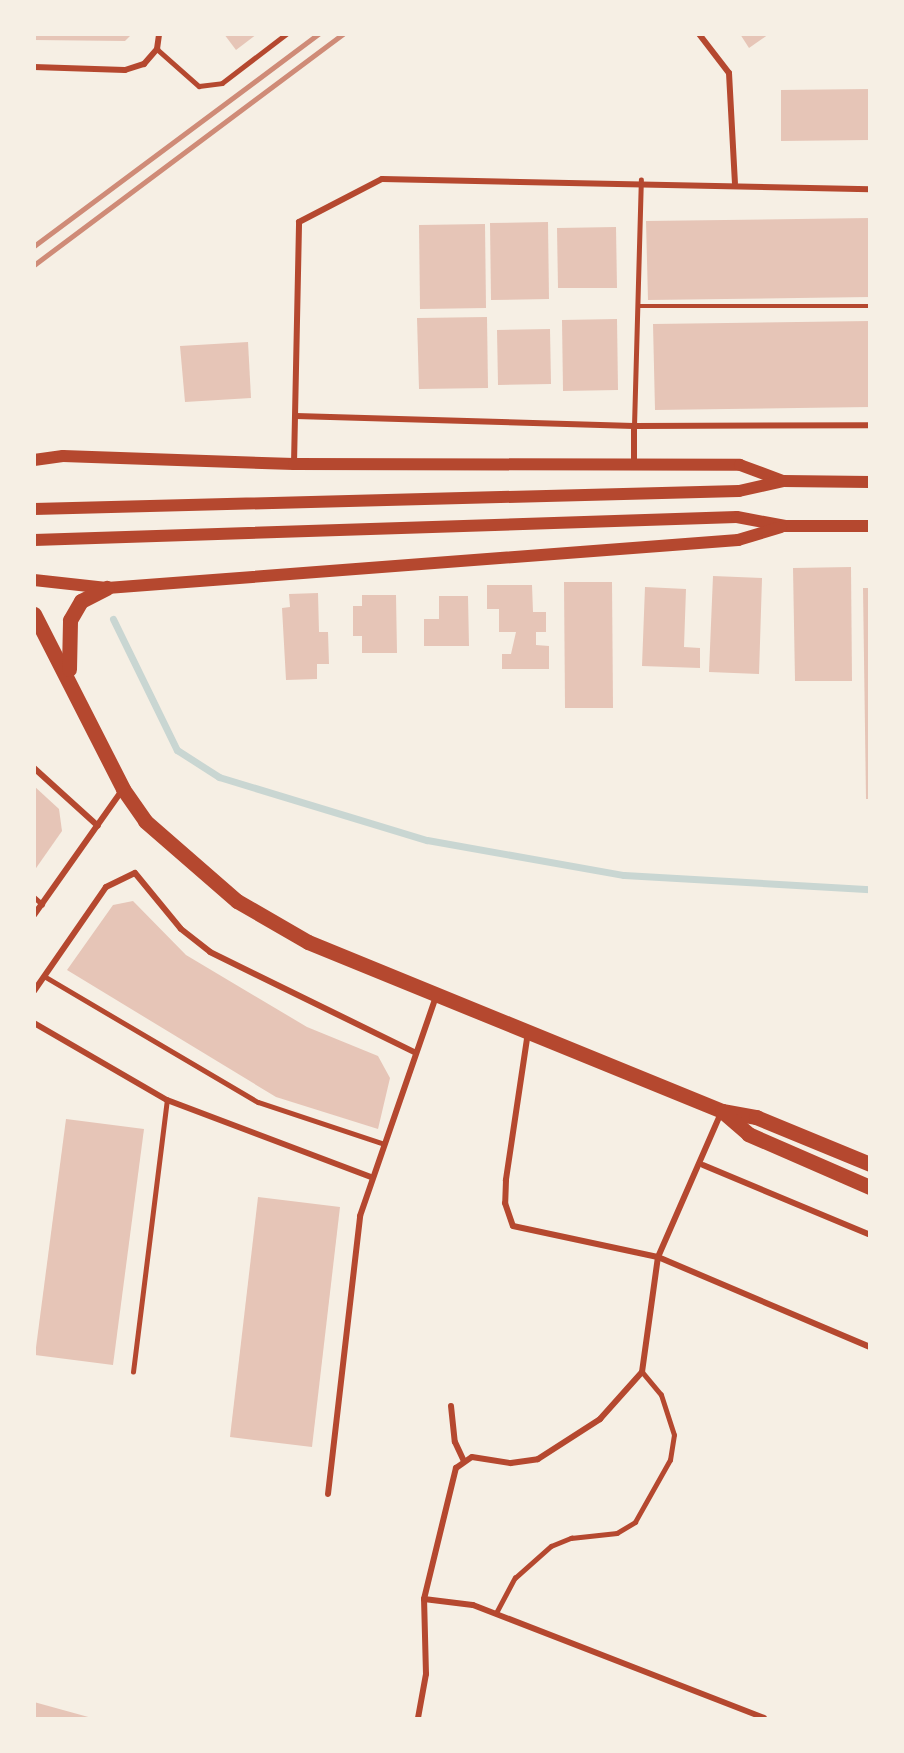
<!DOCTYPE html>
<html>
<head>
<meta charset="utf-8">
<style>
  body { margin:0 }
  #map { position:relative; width:904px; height:1753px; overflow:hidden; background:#f6efe4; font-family:Manrope,sans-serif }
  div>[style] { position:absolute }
  .stream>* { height:7px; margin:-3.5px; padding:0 3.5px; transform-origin:3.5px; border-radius:3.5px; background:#c9d6d2 }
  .building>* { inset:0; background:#e6c5b7 }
  .service>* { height:4.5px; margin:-2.25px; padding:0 2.25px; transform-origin:2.25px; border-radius:2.25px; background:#b5482f }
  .minor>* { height:6px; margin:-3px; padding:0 3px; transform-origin:3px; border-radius:3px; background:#b5482f }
  .secondary>* { height:12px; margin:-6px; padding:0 6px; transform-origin:6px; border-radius:6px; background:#b5482f }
  .primary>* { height:15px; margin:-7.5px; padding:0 7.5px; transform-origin:7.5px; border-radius:7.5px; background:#b5482f }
  .rail>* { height:4.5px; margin:-2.25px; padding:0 2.25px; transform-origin:2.25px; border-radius:2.25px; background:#cf8b77 }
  span { translate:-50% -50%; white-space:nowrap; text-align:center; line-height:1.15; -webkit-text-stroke:4.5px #f6efe4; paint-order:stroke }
  .frame { position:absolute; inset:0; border:36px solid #f6efe4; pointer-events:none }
</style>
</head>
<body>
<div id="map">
  <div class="stream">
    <i style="left:113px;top:619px;width:146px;rotate:64deg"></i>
    <i style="left:177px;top:750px;width:50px;rotate:32.7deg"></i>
    <i style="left:219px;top:777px;width:217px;rotate:16.9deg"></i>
    <i style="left:427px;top:840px;width:200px;rotate:10.1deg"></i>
    <i style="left:624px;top:875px;width:246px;rotate:3.3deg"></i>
  </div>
  <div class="building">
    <i style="clip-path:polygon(34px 34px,132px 34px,125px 41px,34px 40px)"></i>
    <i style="clip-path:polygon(224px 34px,257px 34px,236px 50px)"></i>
    <i style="clip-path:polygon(740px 34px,769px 34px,749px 48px)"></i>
    <i style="clip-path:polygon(870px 89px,870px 140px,781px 141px,781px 90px)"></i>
    <i style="clip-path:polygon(870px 218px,870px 297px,648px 300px,646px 221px)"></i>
    <i style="clip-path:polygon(548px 222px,549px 299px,491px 300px,490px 223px)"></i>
    <i style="clip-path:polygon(485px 224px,486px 308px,420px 309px,419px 225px)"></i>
    <i style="clip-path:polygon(616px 227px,617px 288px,558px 288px,557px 228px)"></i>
    <i style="clip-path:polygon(487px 317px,488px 388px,419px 389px,417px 318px)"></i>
    <i style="clip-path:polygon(617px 319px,618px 390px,563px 391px,562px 320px)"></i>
    <i style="clip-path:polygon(870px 321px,870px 407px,655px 410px,653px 324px)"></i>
    <i style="clip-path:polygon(550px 329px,551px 384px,498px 385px,497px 330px)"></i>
    <i style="clip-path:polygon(248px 342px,251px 398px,185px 402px,180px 346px)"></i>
    <i style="clip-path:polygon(851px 567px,852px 681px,795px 681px,793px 568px)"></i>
    <i style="clip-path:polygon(713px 576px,762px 578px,759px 674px,709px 672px)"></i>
    <i style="clip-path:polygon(564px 582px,612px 582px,613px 708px,565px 708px)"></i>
    <i style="clip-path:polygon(487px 585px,532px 585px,533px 612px,546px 612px,546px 632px,536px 632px,536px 645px,549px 646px,549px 669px,502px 669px,502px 654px,511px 654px,516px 632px,499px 632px,499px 609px,487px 609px)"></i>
    <i style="clip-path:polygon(645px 587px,686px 589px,684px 647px,700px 648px,700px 668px,642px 666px)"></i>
    <i style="clip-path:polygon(863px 588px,870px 588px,870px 799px,866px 799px)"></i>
    <i style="clip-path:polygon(318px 593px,319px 632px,328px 632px,329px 664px,317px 664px,317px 679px,286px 680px,282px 608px,290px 607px,289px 594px)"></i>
    <i style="clip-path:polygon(362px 595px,396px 595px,397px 653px,362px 653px,362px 636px,353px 636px,353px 606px,362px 606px)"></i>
    <i style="clip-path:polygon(439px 596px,468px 596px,469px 646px,424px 646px,424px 619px,439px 619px)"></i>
    <i style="clip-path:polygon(34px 786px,59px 809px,62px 831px,34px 871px)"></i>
    <i style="clip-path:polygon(133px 901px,186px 955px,307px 1027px,378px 1056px,390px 1078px,378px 1129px,276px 1097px,67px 970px,113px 905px)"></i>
    <i style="clip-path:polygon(66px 1119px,144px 1129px,113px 1365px,35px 1355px)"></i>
    <i style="clip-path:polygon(258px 1197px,340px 1207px,312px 1447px,230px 1437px)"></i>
    <i style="clip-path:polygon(34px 1702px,92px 1718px,34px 1718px)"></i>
  </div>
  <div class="service">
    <i style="left:157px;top:49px;width:56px;rotate:41.4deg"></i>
    <i style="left:199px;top:86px;width:23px;rotate:-7deg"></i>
    <i style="left:222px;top:83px;width:81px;rotate:-37.4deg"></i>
    <i style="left:638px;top:306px;width:232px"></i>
    <i style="left:634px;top:426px;width:246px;rotate:-88.4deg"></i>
    <i style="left:34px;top:897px;width:11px;rotate:41deg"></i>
    <i style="left:44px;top:976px;width:248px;rotate:30.5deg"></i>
    <i style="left:258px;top:1102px;width:131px;rotate:18.3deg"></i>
    <i style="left:133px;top:1372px;width:274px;rotate:-82.9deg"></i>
    <i style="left:496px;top:1613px;width:40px;rotate:-62deg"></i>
    <i style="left:515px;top:1578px;width:48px;rotate:-41.6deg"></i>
    <i style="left:551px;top:1546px;width:22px;rotate:-22deg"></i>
    <i style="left:571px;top:1538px;width:46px;rotate:-6.2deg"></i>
    <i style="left:617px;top:1533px;width:21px;rotate:-31deg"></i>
    <i style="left:635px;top:1522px;width:71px;rotate:-60.6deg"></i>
    <i style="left:670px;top:1460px;width:25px;rotate:-81deg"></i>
    <i style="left:674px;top:1435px;width:42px;rotate:-108deg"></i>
    <i style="left:661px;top:1395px;width:30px;rotate:-130deg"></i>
  </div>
  <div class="minor">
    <i style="left:699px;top:34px;width:49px;rotate:52.4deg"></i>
    <i style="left:729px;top:73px;width:110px;rotate:86.9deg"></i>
    <i style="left:34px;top:67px;width:91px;rotate:1.9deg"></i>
    <i style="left:125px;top:70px;width:20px;rotate:-18deg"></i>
    <i style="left:144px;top:64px;width:20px;rotate:-49deg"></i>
    <i style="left:157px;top:49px;width:15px;rotate:-82deg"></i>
    <i style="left:296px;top:416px;width:338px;rotate:1.7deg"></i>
    <i style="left:634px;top:426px;width:236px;rotate:-0.2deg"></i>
    <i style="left:634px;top:463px;width:37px;rotate:-90deg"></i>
    <i style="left:294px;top:464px;width:242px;rotate:-88.8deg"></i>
    <i style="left:299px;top:222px;width:93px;rotate:-27.4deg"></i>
    <i style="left:382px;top:179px;width:488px;rotate:1.2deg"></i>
    <i style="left:34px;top:768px;width:86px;rotate:42.2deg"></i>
    <i style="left:34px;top:915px;width:154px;rotate:-54.8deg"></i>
    <i style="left:34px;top:991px;width:126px;rotate:-55.3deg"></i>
    <i style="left:106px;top:887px;width:32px;rotate:-26deg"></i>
    <i style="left:135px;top:873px;width:72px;rotate:50.6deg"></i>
    <i style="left:181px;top:929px;width:37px;rotate:38deg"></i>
    <i style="left:210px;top:952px;width:227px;rotate:26.1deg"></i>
    <i style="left:34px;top:1023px;width:154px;rotate:30.1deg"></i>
    <i style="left:167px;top:1100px;width:218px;rotate:20.7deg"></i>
    <i style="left:528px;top:1032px;width:150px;rotate:98.5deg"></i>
    <i style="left:506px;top:1180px;width:23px;rotate:92deg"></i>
    <i style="left:505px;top:1203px;width:24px;rotate:71deg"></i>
    <i style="left:513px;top:1226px;width:148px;rotate:12.1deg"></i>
    <i style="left:658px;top:1257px;width:230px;rotate:23deg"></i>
    <i style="left:703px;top:1165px;width:181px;rotate:22.7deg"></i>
    <i style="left:451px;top:1406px;width:36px;rotate:84deg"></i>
    <i style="left:455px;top:1442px;width:21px;rotate:65deg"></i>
    <i style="left:328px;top:1494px;width:280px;rotate:-83.4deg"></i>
    <i style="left:360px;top:1216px;width:233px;rotate:-70.9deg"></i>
    <i style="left:424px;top:1599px;width:49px;rotate:7deg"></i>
    <i style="left:473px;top:1605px;width:312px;rotate:21.2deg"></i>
    <i style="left:418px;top:1718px;width:45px;rotate:-79.7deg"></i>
    <i style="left:426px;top:1674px;width:75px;rotate:-91.5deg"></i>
    <i style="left:424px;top:1599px;width:135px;rotate:-76.3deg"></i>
    <i style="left:456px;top:1468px;width:19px;rotate:-35deg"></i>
    <i style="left:472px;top:1457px;width:39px;rotate:9deg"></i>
    <i style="left:511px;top:1463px;width:27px;rotate:-8deg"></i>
    <i style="left:538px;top:1459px;width:74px;rotate:-32.8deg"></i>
    <i style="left:600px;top:1419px;width:63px;rotate:-48.2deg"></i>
    <i style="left:642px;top:1372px;width:116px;rotate:-82.1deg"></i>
    <i style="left:658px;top:1257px;width:157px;rotate:-66.4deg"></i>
  </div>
  <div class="secondary">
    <i style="left:34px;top:460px;width:29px;rotate:-8deg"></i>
    <i style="left:63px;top:456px;width:231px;rotate:2deg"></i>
    <i style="left:294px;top:464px;width:446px;rotate:0.1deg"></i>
    <i style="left:740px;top:465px;width:46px;rotate:20.4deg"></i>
    <i style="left:34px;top:509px;width:705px;rotate:-1.46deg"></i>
    <i style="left:739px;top:491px;width:45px;rotate:-12.8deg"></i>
    <i style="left:783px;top:481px;width:87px;rotate:0.7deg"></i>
    <i style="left:34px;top:540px;width:703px;rotate:-1.87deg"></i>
    <i style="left:737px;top:517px;width:49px;rotate:10.6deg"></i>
    <i style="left:785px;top:526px;width:85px"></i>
    <i style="left:34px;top:580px;width:73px;rotate:6.3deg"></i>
    <i style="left:107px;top:588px;width:633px;rotate:-4.35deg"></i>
    <i style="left:738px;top:540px;width:45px;rotate:-16.8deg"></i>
  </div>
  <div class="primary">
    <i style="left:34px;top:614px;width:196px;rotate:63deg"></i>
    <i style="left:123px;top:789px;width:39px;rotate:55deg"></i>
    <i style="left:145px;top:821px;width:122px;rotate:41deg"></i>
    <i style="left:237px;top:901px;width:82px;rotate:30deg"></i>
    <i style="left:308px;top:942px;width:447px;rotate:22.2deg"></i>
    <i style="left:722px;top:1111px;width:35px;rotate:10deg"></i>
    <i style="left:756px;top:1117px;width:123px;rotate:22.4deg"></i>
    <i style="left:69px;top:669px;width:49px;rotate:-88.8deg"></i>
    <i style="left:70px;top:620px;width:22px;rotate:-60deg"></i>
    <i style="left:81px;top:601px;width:29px;rotate:-27deg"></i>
    <i style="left:722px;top:1111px;width:35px;rotate:41deg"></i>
    <i style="left:748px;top:1134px;width:133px;rotate:23.5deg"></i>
  </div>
  <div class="rail">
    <i style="left:34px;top:246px;width:354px;rotate:-36.7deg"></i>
    <i style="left:34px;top:265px;width:386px;rotate:-36.8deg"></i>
  </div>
  <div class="frame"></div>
</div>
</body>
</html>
